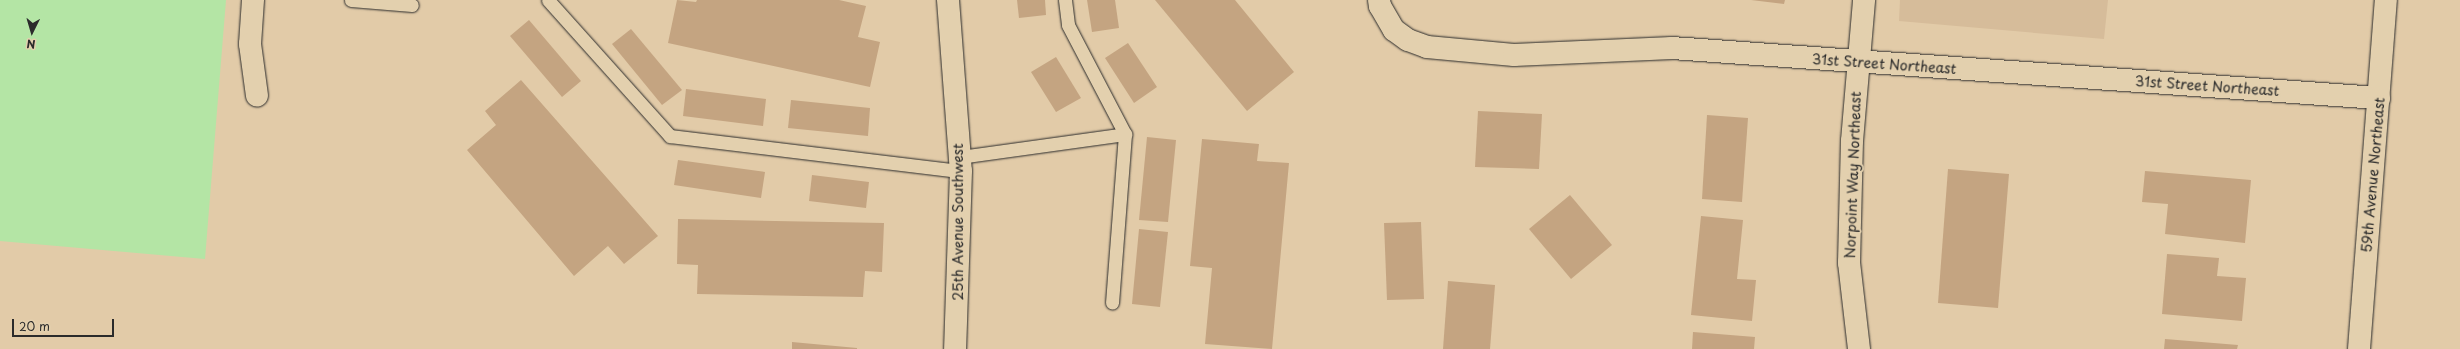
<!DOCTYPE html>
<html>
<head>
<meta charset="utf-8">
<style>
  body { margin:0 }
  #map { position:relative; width:2460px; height:349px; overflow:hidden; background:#e2cba8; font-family:"Playpen Sans",sans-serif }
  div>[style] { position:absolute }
  .built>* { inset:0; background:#d6bc9a }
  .green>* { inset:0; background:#b4e5a5 }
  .building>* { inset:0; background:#c4a481 }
  .roads { filter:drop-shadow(0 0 1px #2b2b2b) drop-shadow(0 0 1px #2b2b2b) }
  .service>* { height:13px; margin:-6.5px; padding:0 6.5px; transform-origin:6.5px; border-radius:6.5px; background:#e3d0ae }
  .minor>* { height:22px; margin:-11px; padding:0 11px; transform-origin:11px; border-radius:11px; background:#e3d0ae }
  .tertiary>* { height:22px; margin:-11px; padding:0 11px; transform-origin:11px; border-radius:11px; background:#e3d0ae }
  span { translate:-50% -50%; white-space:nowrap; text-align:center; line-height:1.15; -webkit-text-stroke:3.5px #e3d0ae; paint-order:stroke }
  .street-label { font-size:14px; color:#2b2b2b }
  .north { position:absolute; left:12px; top:12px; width:40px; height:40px; -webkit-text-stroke:3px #e3d0ae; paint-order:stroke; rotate:185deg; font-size:11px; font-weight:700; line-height:16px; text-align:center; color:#2b2b2b }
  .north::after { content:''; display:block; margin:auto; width:14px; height:18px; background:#2b2b2b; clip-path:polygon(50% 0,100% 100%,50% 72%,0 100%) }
  .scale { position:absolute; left:12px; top:319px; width:102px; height:18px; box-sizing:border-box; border:2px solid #2b2b2b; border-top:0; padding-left:5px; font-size:12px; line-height:14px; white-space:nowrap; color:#2b2b2b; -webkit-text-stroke:3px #e3d0ae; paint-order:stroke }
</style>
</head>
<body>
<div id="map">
  <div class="built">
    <i style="clip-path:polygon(1900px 0,2108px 0,2104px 39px,1899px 21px)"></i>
  </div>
  <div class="green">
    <i style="clip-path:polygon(0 0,226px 0,205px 259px,0 241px)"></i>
  </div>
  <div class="building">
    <i style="clip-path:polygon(677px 0,696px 2px,697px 0,839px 0,866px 6px,858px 37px,880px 42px,870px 87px,668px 43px)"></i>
    <i style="clip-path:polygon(1017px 0,1045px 0,1046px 15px,1019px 18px)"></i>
    <i style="clip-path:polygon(1087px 0,1115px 0,1119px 28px,1092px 32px)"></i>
    <i style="clip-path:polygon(1155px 0,1235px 0,1294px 72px,1247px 111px)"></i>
    <i style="clip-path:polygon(1751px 0,1785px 0,1784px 4px)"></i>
    <i style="clip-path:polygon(529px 20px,581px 81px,562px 97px,510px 36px)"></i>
    <i style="clip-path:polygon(631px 29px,682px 90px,662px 105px,612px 44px)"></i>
    <i style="clip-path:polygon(1128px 43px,1157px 87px,1134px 103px,1105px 58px)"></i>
    <i style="clip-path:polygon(1056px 57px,1081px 98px,1056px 112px,1031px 72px)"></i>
    <i style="clip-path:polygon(521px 80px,658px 236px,624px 264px,608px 246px,574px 276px,467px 150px,496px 125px,485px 111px)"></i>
    <i style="clip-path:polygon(686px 89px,766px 99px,763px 126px,683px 116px)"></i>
    <i style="clip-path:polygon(791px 100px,870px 108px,868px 136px,788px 128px)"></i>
    <i style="clip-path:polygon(1478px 111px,1542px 114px,1539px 169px,1475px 167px)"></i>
    <i style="clip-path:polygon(1707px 115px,1748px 118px,1742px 202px,1702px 199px)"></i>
    <i style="clip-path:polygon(1147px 137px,1176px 140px,1168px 222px,1139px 220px)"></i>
    <i style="clip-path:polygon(1202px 139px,1259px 144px,1257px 161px,1289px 163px,1272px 349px,1205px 344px,1212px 268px,1190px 266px)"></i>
    <i style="clip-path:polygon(678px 160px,765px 172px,761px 198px,674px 185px)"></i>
    <i style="clip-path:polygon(1948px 169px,2009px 174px,1998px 308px,1938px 303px)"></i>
    <i style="clip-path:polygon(2145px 171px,2251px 180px,2245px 243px,2165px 234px,2168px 204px,2142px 202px)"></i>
    <i style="clip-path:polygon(812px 175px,869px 182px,866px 208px,809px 201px)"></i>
    <i style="clip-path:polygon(1570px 195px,1612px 245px,1571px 279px,1529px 229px)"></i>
    <i style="clip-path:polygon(1701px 216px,1743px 220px,1737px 279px,1756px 280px,1752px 321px,1691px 315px)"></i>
    <i style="clip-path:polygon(678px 219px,884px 223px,882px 272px,865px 271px,863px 297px,697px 294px,698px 265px,677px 264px)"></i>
    <i style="clip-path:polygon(1421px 222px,1424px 299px,1387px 300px,1384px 223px)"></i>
    <i style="clip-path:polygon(1139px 229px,1168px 232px,1160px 307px,1132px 304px)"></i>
    <i style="clip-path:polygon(2167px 254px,2219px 258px,2217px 276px,2246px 278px,2242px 321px,2162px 314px)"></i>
    <i style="clip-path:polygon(1448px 281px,1495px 285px,1490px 349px,1443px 349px)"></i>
    <i style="clip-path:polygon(1693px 332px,1755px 337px,1754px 349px,1692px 349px)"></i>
    <i style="clip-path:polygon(2165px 339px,2238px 345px,2237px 349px,2164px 349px)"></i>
    <i style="clip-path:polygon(792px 342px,857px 348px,857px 349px,792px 349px)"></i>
  </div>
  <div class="roads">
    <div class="service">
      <i style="left:351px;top:0;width:61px;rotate:4.7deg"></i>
      <i style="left:548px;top:0;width:183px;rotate:48.1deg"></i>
      <i style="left:670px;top:136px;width:293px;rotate:6.9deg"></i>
      <i style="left:1065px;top:0;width:25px;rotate:83deg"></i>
      <i style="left:1068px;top:25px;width:123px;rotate:62.4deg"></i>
      <i style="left:1125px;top:134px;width:169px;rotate:94.4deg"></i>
      <i style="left:960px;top:157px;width:167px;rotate:-7.9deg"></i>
    </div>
    <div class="minor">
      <i style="left:253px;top:0;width:44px;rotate:93.9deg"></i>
      <i style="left:250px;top:44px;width:52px;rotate:82.3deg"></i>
      <i style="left:948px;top:0;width:171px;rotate:85.7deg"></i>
      <i style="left:961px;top:171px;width:178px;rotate:91.9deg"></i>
      <i style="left:1379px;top:0;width:6px;rotate:81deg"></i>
      <i style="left:1380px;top:6px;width:28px;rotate:60deg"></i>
      <i style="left:1394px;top:30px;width:17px;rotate:36deg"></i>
      <i style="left:1408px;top:40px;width:20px;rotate:20deg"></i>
      <i style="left:1427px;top:47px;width:87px;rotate:5.3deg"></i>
      <i style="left:1514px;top:55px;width:158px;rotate:-2.5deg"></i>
      <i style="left:1672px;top:48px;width:709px;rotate:4.05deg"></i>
      <i style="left:2359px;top:349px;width:350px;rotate:-85.6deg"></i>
    </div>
    <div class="tertiary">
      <i style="left:1859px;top:349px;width:87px;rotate:-96.6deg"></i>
      <i style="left:1849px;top:263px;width:122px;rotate:-88.6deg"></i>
      <i style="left:1852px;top:141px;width:142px;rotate:-85.1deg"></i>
    </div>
  </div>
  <div class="street-label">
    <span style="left:1884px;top:64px;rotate:4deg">31st Street Northeast</span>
    <span style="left:2207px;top:86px;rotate:4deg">31st Street Northeast</span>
    <span style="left:1853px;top:175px;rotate:-88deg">Norpoint Way Northeast</span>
    <span style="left:2373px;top:175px;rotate:-85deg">59th Avenue Northeast</span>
    <span style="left:958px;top:222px;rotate:-90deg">25th Avenue Southwest</span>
  </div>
  <div class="north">N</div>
  <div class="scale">20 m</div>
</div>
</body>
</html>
